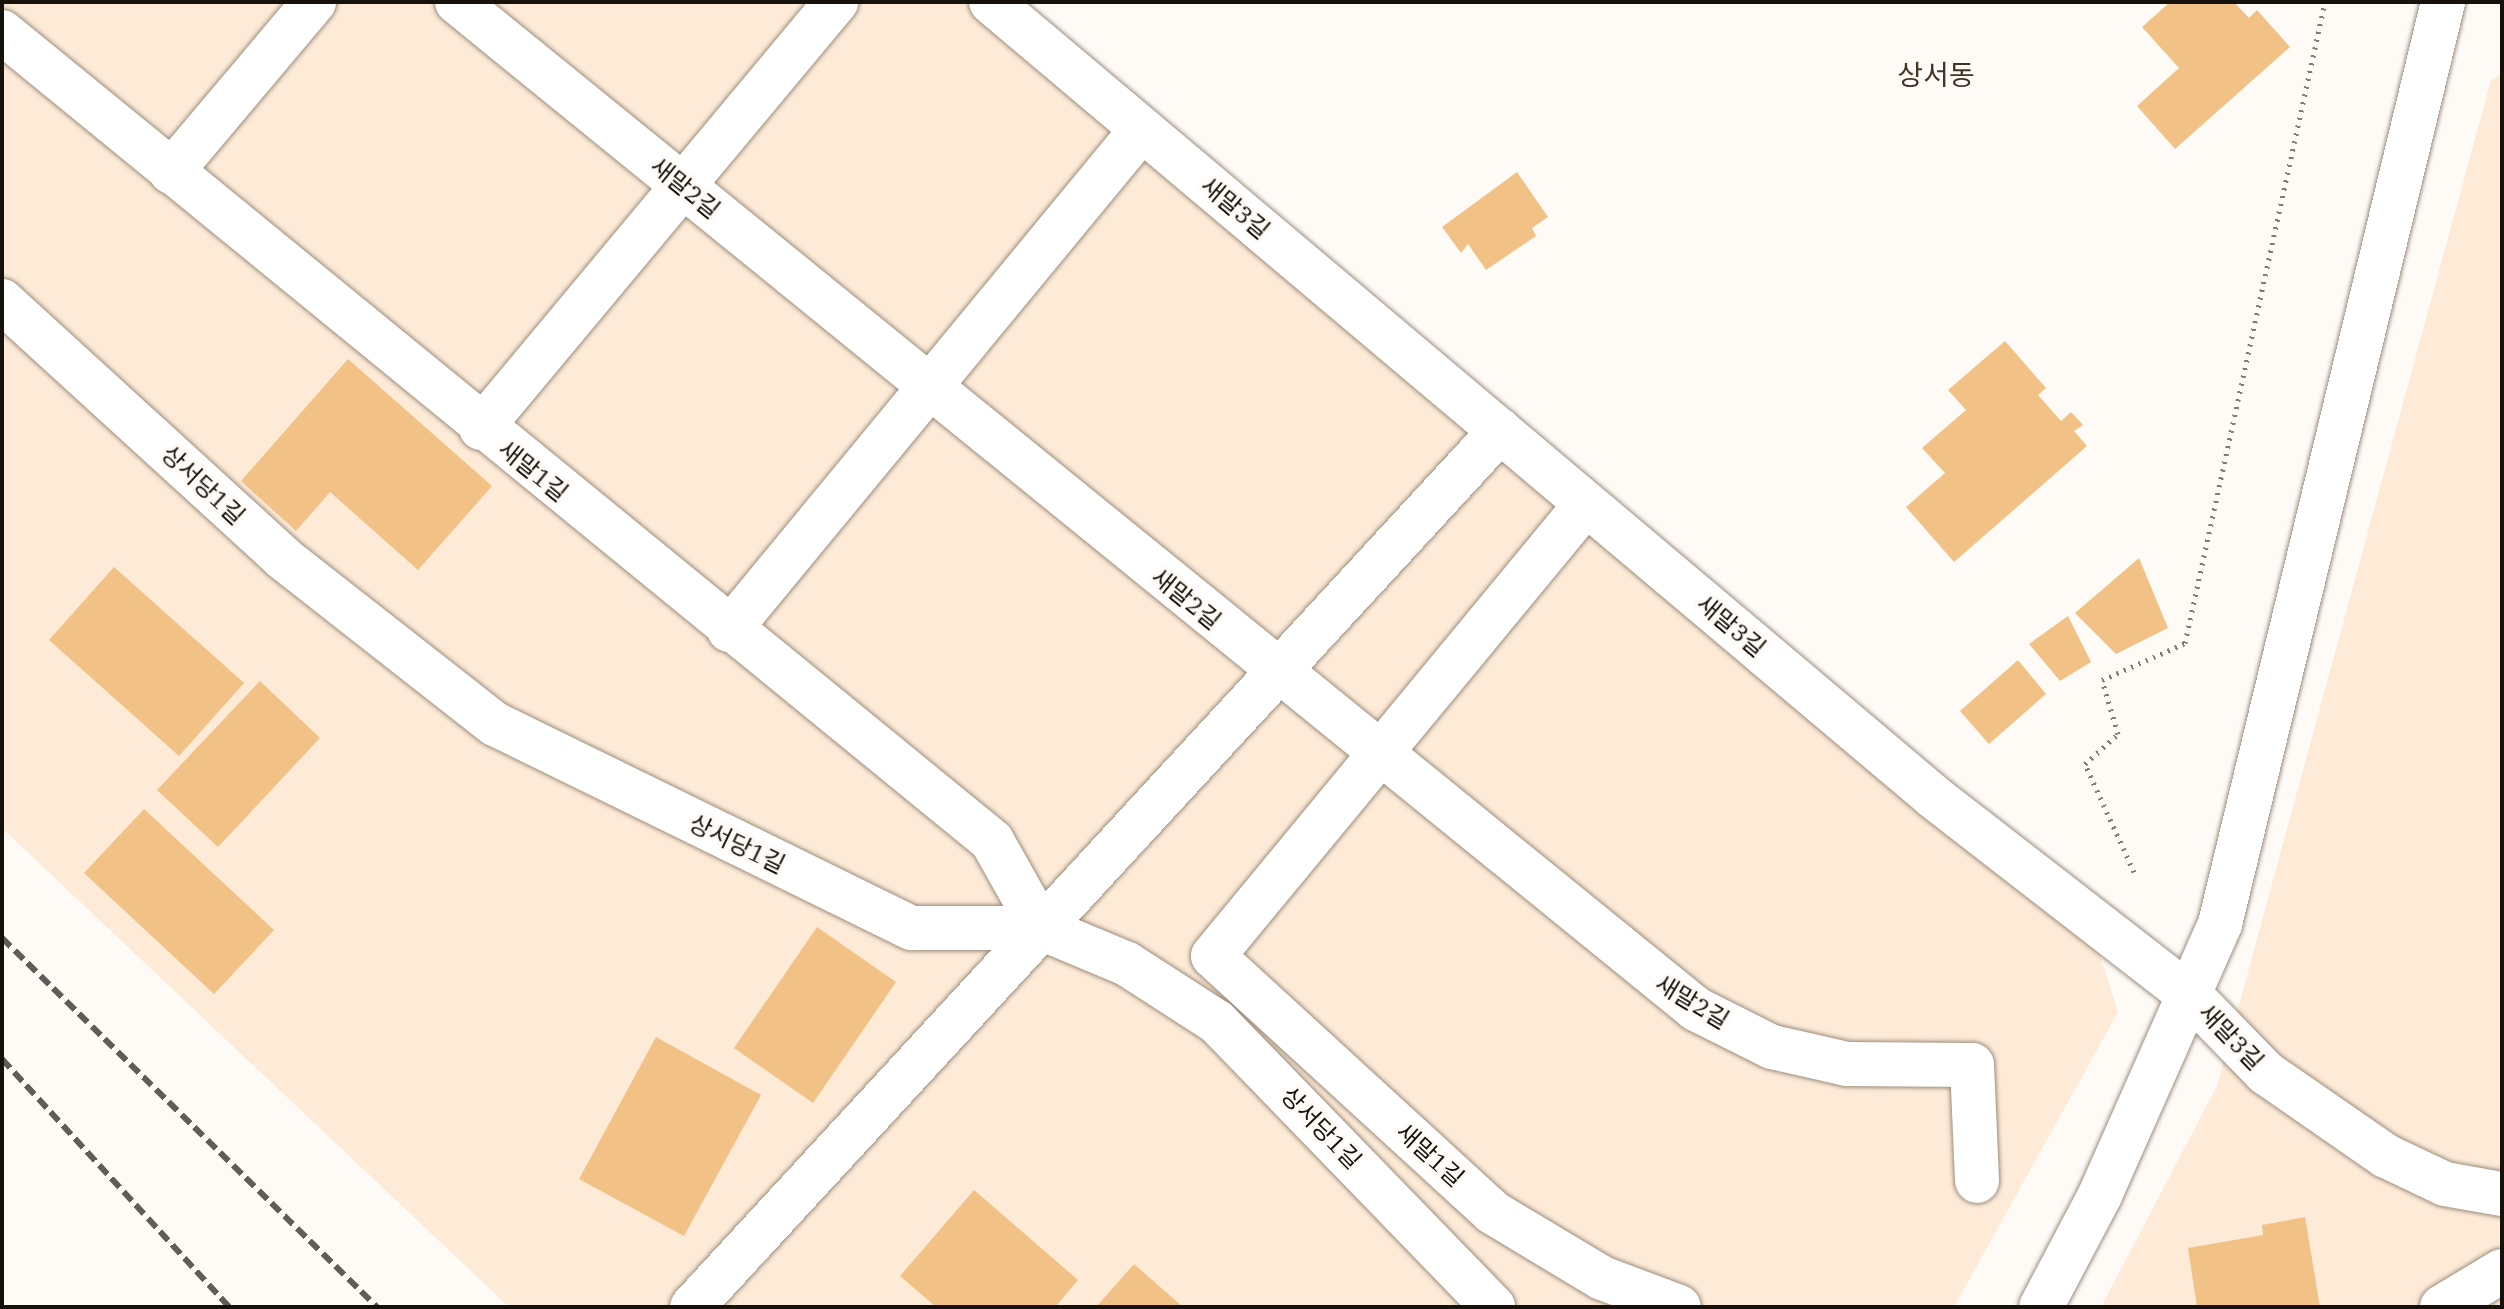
<!DOCTYPE html>
<html>
<head>
<meta charset="utf-8">
<style>
  body { margin:0 }
  #map { position:relative; width:2504px; height:1309px; overflow:hidden; background:#fefbf7; font-family:"IBM Plex Serif","Noto Sans KR",serif }
  div>[style] { position:absolute }
  .built>* { inset:0; background:#fdebd8 }
  .building>* { inset:0; background:#f2c186 }
  .path>* { height:5px; margin-top:-2.5px; transform-origin:0; background:repeating-linear-gradient(90deg,#7f7b76 0 2px,transparent 0 8px) }
  .roads { filter:drop-shadow(0 0 2px #9d8d7c) drop-shadow(0 0 2px #9d8d7c) }
  .minor>* { height:44px; margin:-22px; padding:0 22px; transform-origin:22px; border-radius:22px; background:#fff }
  .rail>* { height:6px; margin-top:-3px; transform-origin:0; background:repeating-linear-gradient(90deg,#615c57 0 12px,transparent 0 18px) }
  span { translate:-50% -50%; white-space:nowrap; text-align:center; line-height:1.15; -webkit-text-stroke:7px #fefbf7; paint-order:stroke }
  .street-label { font-size:24px; color:#17110b }
  .quarter-label { font-size:28px; color:#423526 }
  .frame { position:absolute; inset:0; border:4px solid #17110b; pointer-events:none }
</style>
</head>
<body>
<div id="map">
  <div class="built">
    <i style="clip-path:polygon(2px 2px,975px 2px,2093px 933px,2118px 1012px,1954px 1307px,509px 1307px,2px 828px)"></i>
    <i style="clip-path:polygon(2502px 73px,2502px 1307px,2101px 1307px,2217px 1086px,2491px 80px)"></i>
  </div>
  <div class="building">
    <i style="clip-path:polygon(2170px 2px,2234px 2px,2249px 18px,2257px 10px,2290px 47px,2175px 149px,2137px 106px,2179px 68px,2142px 27px)"></i>
    <i style="clip-path:polygon(1517px 172px,1548px 217px,1532px 228px,1536px 236px,1486px 270px,1468px 244px,1461px 253px,1442px 227px)"></i>
    <i style="clip-path:polygon(2005px 341px,2046px 388px,2038px 395px,2061px 421px,2071px 412px,2083px 425px,2074px 431px,2087px 446px,1954px 562px,1906px 507px,1945px 473px,1922px 448px,1966px 410px,1948px 390px)"></i>
    <i style="clip-path:polygon(348px 359px,492px 486px,418px 570px,330px 492px,296px 531px,241px 481px)"></i>
    <i style="clip-path:polygon(2139px 558px,2168px 628px,2116px 654px,2075px 613px)"></i>
    <i style="clip-path:polygon(114px 567px,244px 683px,179px 756px,49px 640px)"></i>
    <i style="clip-path:polygon(2068px 616px,2091px 662px,2060px 681px,2029px 644px)"></i>
    <i style="clip-path:polygon(2018px 660px,2046px 694px,1989px 744px,1960px 711px)"></i>
    <i style="clip-path:polygon(260px 681px,320px 738px,218px 847px,157px 790px)"></i>
    <i style="clip-path:polygon(144px 809px,274px 930px,214px 994px,84px 873px)"></i>
    <i style="clip-path:polygon(817px 927px,896px 982px,813px 1103px,734px 1048px)"></i>
    <i style="clip-path:polygon(656px 1037px,761px 1095px,684px 1236px,579px 1179px)"></i>
    <i style="clip-path:polygon(974px 1190px,1078px 1280px,1055px 1307px,936px 1307px,900px 1276px)"></i>
    <i style="clip-path:polygon(2305px 1217px,2320px 1307px,2197px 1307px,2188px 1248px,2263px 1235px,2262px 1225px)"></i>
    <i style="clip-path:polygon(1134px 1264px,1183px 1307px,1096px 1307px)"></i>
  </div>
  <div class="path">
    <i style="left:2134px;top:872px;width:119px;rotate:-114.4deg"></i>
    <i style="left:2085px;top:764px;width:45px;rotate:-42.3deg"></i>
    <i style="left:2118px;top:734px;width:56px;rotate:-106.5deg"></i>
    <i style="left:2102px;top:680px;width:91px;rotate:-24deg"></i>
    <i style="left:2185px;top:643px;width:656px;rotate:-77.68deg"></i>
  </div>
  <div class="roads">
    <div class="minor">
      <i style="left:457px;top:2px;width:1597px;rotate:39.1deg"></i>
      <i style="left:1696px;top:1009px;width:85px;rotate:26.6deg"></i>
      <i style="left:1772px;top:1047px;width:77px;rotate:12.8deg"></i>
      <i style="left:1847px;top:1064px;width:125px;rotate:0.5deg"></i>
      <i style="left:1972px;top:1065px;width:116px;rotate:87.5deg"></i>
      <i style="left:991px;top:2px;width:1233px;rotate:40.13deg"></i>
      <i style="left:1934px;top:797px;width:326px;rotate:37.8deg"></i>
      <i style="left:2192px;top:997px;width:106px;rotate:45.8deg"></i>
      <i style="left:2266px;top:1073px;width:146px;rotate:34.7deg"></i>
      <i style="left:2386px;top:1156px;width:65px;rotate:25.4deg"></i>
      <i style="left:2445px;top:1184px;width:58px;rotate:10deg"></i>
      <i style="left:2px;top:32px;width:1279px;rotate:39.25deg"></i>
      <i style="left:992px;top:841px;width:100px;rotate:60.6deg"></i>
      <i style="left:171px;top:172px;width:222px;rotate:-49.9deg"></i>
      <i style="left:2px;top:301px;width:381px;rotate:42.4deg"></i>
      <i style="left:283px;top:558px;width:269px;rotate:38.1deg"></i>
      <i style="left:495px;top:724px;width:464px;rotate:26.1deg"></i>
      <i style="left:912px;top:928px;width:129px"></i>
      <i style="left:1041px;top:928px;width:93px;rotate:22.7deg"></i>
      <i style="left:1127px;top:964px;width:107px;rotate:32.8deg"></i>
      <i style="left:1217px;top:1022px;width:397px;rotate:45.9deg"></i>
      <i style="left:481px;top:428px;width:555px;rotate:-50.19deg"></i>
      <i style="left:1586px;top:504px;width:586px;rotate:129.53deg"></i>
      <i style="left:1213px;top:956px;width:379px;rotate:42.5deg"></i>
      <i style="left:1492px;top:1212px;width:128px;rotate:31deg"></i>
      <i style="left:1602px;top:1278px;width:82px;rotate:20.6deg"></i>
      <i style="left:729px;top:630px;width:649px;rotate:-50.5deg"></i>
      <i style="left:692px;top:1307px;width:1192px;rotate:-47.31deg"></i>
      <i style="left:2041px;top:1307px;width:127px;rotate:-62.2deg"></i>
      <i style="left:2100px;top:1195px;width:296px;rotate:-66.1deg"></i>
      <i style="left:2220px;top:924px;width:949px;rotate:-76.4deg"></i>
      <i style="left:2442px;top:1307px;width:70px;rotate:-31deg"></i>
    </div>
  </div>
  <div class="rail">
    <i style="left:2px;top:938px;width:526px;rotate:44.54deg"></i>
    <i style="left:2px;top:1059px;width:336px;rotate:47.5deg"></i>
  </div>
  <div class="street-label">
    <span style="left:685px;top:188px;rotate:39deg">새말2길</span>
    <span style="left:1235px;top:208px;rotate:40deg">새말3길</span>
    <span style="left:533px;top:471px;rotate:39deg">새말1길</span>
    <span style="left:203px;top:485px;rotate:43deg">상서당1길</span>
    <span style="left:1186px;top:599px;rotate:39deg">새말2길</span>
    <span style="left:1731px;top:626px;rotate:40deg">새말3길</span>
    <span style="left:737px;top:844px;rotate:26deg">상서당1길</span>
    <span style="left:1692px;top:1002px;rotate:31deg">새말2길</span>
    <span style="left:2231px;top:1037px;rotate:46deg">새말3길</span>
    <span style="left:1321px;top:1128px;rotate:46deg">상서당1길</span>
    <span style="left:1430px;top:1155px;rotate:42deg">새말1길</span>
  </div>
  <div class="quarter-label">
    <span style="left:1936px;top:75px">상서동</span>
  </div>
  <div class="frame"></div>
</div>
</body>
</html>
